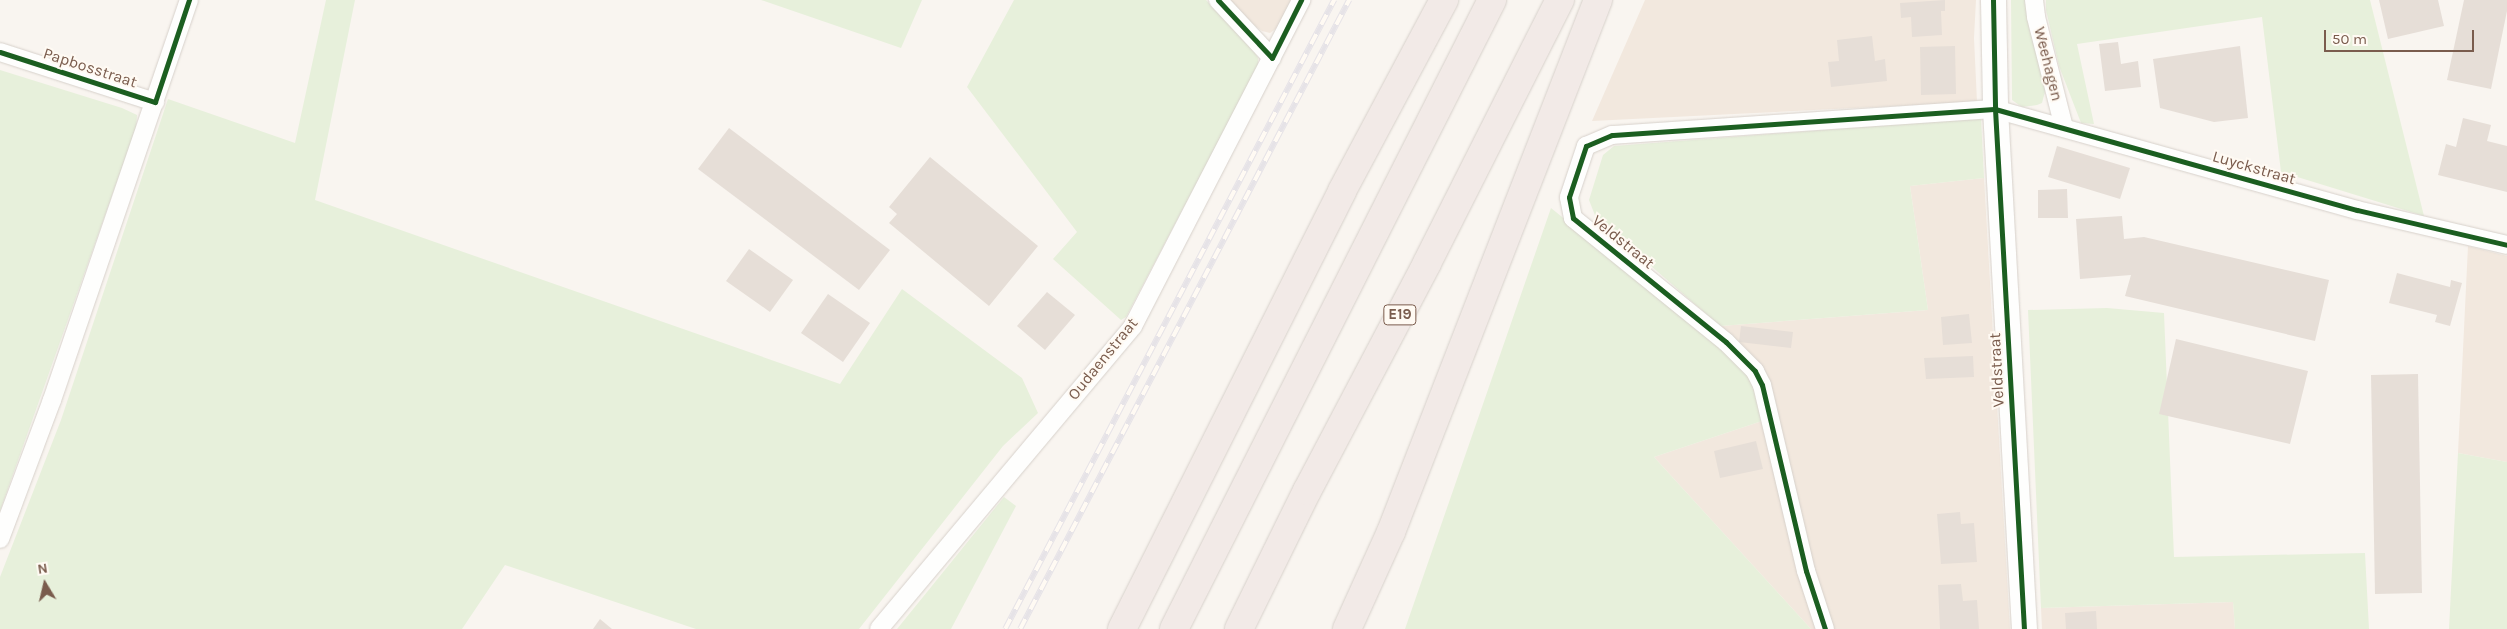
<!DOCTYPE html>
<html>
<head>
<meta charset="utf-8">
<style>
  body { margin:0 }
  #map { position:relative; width:2507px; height:629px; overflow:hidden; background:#f9f5f0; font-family:Karla,sans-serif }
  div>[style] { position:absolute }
  .residential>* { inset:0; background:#f2e8de }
  .green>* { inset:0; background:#e7f0db }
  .building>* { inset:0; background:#e6ded7 }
  .roads { filter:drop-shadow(0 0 1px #d7d1cb) drop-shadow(0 0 1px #d7d1cb) }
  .street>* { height:18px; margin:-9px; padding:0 9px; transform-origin:9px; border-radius:9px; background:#fefefd }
  .secondary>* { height:25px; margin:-12.5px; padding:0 12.5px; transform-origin:12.5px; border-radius:12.5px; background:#fefefd }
  .highway>* { height:28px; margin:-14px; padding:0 14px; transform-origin:14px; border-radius:14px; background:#f2eae7 }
  .rail>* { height:5.5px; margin-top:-2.75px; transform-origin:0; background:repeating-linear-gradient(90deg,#fffaf3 0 11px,#e6e3e7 0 22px); box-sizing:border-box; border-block:1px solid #e6e3e7 }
  .cycleway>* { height:5px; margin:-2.5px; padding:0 2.5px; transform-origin:2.5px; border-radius:2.5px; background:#1b5e20 }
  span { translate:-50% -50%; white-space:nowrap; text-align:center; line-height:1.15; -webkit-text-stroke:4px #fffaf3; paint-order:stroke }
  .shield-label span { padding:1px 4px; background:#fffaf3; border:1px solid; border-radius:4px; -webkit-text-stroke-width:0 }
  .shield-label { font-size:15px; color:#7a5c4d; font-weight:700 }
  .street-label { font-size:16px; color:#7a5c4d }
  .north { position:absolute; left:20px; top:559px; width:50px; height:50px; -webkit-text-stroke:4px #fffaf3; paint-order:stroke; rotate:351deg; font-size:14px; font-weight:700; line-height:20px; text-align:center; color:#7a5c4d }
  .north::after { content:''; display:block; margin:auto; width:18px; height:22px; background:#7a5c4d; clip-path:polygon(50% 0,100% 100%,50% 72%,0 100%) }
  .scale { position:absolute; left:2324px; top:30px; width:150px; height:22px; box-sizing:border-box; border:2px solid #7a5c4d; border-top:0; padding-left:6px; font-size:15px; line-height:18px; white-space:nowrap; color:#7a5c4d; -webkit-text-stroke:4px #fffaf3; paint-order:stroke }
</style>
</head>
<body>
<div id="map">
  <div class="residential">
    <i style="clip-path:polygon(1229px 0,1292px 0,1277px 28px,1270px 33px,1262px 31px,1247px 20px)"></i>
    <i style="clip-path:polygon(1645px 0,1976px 0,1974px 38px,1977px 102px,1592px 121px)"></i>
    <i style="clip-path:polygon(1984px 178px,2010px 629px,1811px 629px,1654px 457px,1762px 421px,1739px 361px,1720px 326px,1928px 310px,1910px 186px)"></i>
    <i style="clip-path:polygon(2468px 246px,2507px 256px,2507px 462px,2458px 453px)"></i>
    <i style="clip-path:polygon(2233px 602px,2235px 629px,2042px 629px,2041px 608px)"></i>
  </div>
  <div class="green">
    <i style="clip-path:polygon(326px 0,355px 0,315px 200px,840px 384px,902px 289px,1022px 378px,1038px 413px,1003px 446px,859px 629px,696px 629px,505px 565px,462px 629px,0 629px,0 577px,61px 420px,168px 99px,295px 143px)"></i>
    <i style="clip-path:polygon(761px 0,922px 0,901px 48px)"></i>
    <i style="clip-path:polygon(1014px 0,1206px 0,1251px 46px,1258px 58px,1258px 66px,1126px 317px,1121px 320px,1053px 259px,1077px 232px,967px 87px)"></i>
    <i style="clip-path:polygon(2011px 0,2025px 0,2030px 32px,2039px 58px,2046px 88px,2042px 103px,2037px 105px,2022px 107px,2012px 100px)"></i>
    <i style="clip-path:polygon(2046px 0,2370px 0,2424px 216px,2281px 172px,2262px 17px,2077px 44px,2094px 124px,2081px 123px,2059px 66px,2046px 10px)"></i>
    <i style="clip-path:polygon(0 70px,122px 108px,137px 115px,136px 128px,0 511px)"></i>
    <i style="clip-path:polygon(1981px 118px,1984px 178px,1910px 186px,1928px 310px,1720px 326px,1596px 218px,1589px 200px,1603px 155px,1614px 146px)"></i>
    <i style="clip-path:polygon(1551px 208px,1739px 361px,1757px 394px,1762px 421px,1654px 457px,1811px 629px,1405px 629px)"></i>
    <i style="clip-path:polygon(2107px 308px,2164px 313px,2174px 557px,2365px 553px,2369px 629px,2235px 629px,2233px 602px,2041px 608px,2028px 310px)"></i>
    <i style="clip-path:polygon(2458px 453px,2507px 462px,2507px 629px,2449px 629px)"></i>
    <i style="clip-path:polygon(1004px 497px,1016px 506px,951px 629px,897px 629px)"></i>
  </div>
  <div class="building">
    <i style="clip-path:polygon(1945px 0,1945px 11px,1941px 11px,1942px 35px,1912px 37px,1911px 17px,1901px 18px,1900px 3px)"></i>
    <i style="clip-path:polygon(2379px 0,2438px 0,2444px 26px,2388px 39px)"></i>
    <i style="clip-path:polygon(2464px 0,2507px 0,2507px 11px,2491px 89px,2447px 80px)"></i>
    <i style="clip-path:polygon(1872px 36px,1875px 61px,1885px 59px,1887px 81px,1831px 87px,1828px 62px,1839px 61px,1837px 40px)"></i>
    <i style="clip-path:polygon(2118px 42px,2121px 64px,2138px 61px,2141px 87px,2105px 91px,2099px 44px)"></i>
    <i style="clip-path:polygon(1955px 46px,1956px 94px,1921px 95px,1920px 47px)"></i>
    <i style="clip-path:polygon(2240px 46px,2248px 118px,2214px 122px,2160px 108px,2153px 59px)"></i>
    <i style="clip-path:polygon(2463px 118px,2491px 125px,2487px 141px,2507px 146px,2507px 192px,2438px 175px,2446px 144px,2456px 147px)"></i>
    <i style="clip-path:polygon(729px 128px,890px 250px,859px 290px,698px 169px)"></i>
    <i style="clip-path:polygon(2057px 146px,2130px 168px,2120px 199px,2048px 177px)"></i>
    <i style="clip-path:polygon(930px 157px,1038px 246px,989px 306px,889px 223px,897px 214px,889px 207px)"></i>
    <i style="clip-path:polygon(2067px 189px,2068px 218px,2038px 218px,2038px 190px)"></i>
    <i style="clip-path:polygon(2122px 216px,2124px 239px,2144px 237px,2329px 280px,2315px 341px,2125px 296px,2131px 275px,2080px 279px,2076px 219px)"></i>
    <i style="clip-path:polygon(749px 249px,793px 280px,770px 312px,726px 281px)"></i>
    <i style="clip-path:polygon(2397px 273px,2450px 287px,2451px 280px,2462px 283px,2450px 326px,2435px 322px,2437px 315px,2389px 303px)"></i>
    <i style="clip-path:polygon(1047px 292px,1075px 315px,1045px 350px,1017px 326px)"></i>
    <i style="clip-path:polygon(828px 294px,870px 323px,843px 362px,801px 333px)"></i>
    <i style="clip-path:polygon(1969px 314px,1972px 343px,1943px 345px,1941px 317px)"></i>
    <i style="clip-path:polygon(1741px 326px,1793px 332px,1791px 348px,1739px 342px)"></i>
    <i style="clip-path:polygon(2176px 339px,2308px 371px,2290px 444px,2159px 414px)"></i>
    <i style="clip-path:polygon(1973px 356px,1974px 377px,1926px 379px,1924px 358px)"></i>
    <i style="clip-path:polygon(2418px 374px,2422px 593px,2375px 594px,2371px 375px)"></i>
    <i style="clip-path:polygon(1756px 441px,1763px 469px,1720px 478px,1714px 451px)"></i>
    <i style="clip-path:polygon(1960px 512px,1961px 524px,1974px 523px,1977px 562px,1941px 564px,1937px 514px)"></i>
    <i style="clip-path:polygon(1961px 584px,1963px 601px,1977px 600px,1979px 629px,1940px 629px,1938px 585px)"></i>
    <i style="clip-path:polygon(2096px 611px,2097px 629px,2066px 629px,2065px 613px)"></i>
    <i style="clip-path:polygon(600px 619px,612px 629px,593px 629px)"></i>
  </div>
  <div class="roads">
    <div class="street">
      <i style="left:1218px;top:0;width:79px;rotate:47deg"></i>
      <i style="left:2034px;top:0;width:17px;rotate:83deg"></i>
      <i style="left:2036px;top:17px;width:114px;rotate:75.8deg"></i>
      <i style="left:0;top:52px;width:163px;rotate:17.9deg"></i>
      <i style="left:0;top:539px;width:148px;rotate:-69.5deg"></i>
      <i style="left:52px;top:400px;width:423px;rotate:-71.1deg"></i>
      <i style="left:879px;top:629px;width:395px;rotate:-50deg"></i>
      <i style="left:1133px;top:326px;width:367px;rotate:-62.7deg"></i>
      <i style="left:1825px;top:629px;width:61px;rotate:-108.1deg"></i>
      <i style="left:1806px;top:571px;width:191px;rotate:-103.3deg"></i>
      <i style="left:1762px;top:385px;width:16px;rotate:-117deg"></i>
      <i style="left:1755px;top:371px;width:41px;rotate:-135deg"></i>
      <i style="left:1726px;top:342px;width:197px;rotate:-141deg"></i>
      <i style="left:1573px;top:218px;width:21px;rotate:-101deg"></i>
      <i style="left:1569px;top:197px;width:54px;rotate:-71.6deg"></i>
      <i style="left:1586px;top:146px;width:28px;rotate:-23deg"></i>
      <i style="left:1612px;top:135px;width:384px;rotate:-3.9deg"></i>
      <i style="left:1995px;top:109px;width:376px;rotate:15.6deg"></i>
      <i style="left:2357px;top:210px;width:154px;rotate:13.1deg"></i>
    </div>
    <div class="secondary">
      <i style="left:1993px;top:0;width:109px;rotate:88.9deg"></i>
      <i style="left:1995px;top:109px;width:521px;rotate:86.81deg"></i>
    </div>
    <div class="highway">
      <i style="left:1122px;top:629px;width:490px;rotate:-63.3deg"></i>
      <i style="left:1342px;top:191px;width:217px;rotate:-61.9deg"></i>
      <i style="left:1174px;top:629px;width:705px;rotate:-63.18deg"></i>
      <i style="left:1239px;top:629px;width:154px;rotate:-63.8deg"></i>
      <i style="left:1307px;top:491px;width:258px;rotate:-62.2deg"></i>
      <i style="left:1427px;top:263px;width:295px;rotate:-63.2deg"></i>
      <i style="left:1347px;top:629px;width:107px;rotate:-65.6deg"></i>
      <i style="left:1391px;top:532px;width:571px;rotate:-68.74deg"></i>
    </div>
  </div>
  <div class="rail">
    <i style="left:1005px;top:629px;width:710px;rotate:-62.39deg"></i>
    <i style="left:1020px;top:629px;width:710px;rotate:-62.39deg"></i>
  </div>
  <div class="cycleway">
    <i style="left:1218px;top:0;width:79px;rotate:47deg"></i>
    <i style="left:1272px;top:58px;width:65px;rotate:-63.4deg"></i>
    <i style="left:1993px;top:0;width:109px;rotate:88.9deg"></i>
    <i style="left:1995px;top:109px;width:521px;rotate:86.81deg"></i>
    <i style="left:0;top:52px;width:163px;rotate:17.9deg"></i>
    <i style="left:155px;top:102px;width:108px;rotate:-71.6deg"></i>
    <i style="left:1825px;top:629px;width:61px;rotate:-108.1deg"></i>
    <i style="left:1806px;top:571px;width:191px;rotate:-103.3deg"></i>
    <i style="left:1762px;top:385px;width:16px;rotate:-117deg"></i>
    <i style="left:1755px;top:371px;width:41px;rotate:-135deg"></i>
    <i style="left:1726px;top:342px;width:197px;rotate:-141deg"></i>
    <i style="left:1573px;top:218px;width:21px;rotate:-101deg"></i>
    <i style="left:1569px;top:197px;width:54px;rotate:-71.6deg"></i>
    <i style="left:1586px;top:146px;width:28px;rotate:-23deg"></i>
    <i style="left:1612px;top:135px;width:384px;rotate:-3.9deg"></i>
    <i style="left:1995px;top:109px;width:376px;rotate:15.6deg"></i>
    <i style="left:2357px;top:210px;width:154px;rotate:13.1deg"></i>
  </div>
  <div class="shield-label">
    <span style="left:1400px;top:315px">E19</span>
  </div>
  <div class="street-label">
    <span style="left:2048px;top:64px;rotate:76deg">Weehagen</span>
    <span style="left:90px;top:68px;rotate:18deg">Papbosstraat</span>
    <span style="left:2254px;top:168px;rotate:16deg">Luyckstraat</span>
    <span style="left:1623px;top:242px;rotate:39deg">Veldstraat</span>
    <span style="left:1103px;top:359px;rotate:-51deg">Oudaenstraat</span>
    <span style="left:1997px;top:370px;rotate:-93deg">Veldstraat</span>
  </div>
  <div class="north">N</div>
  <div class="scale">50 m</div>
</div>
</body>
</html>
